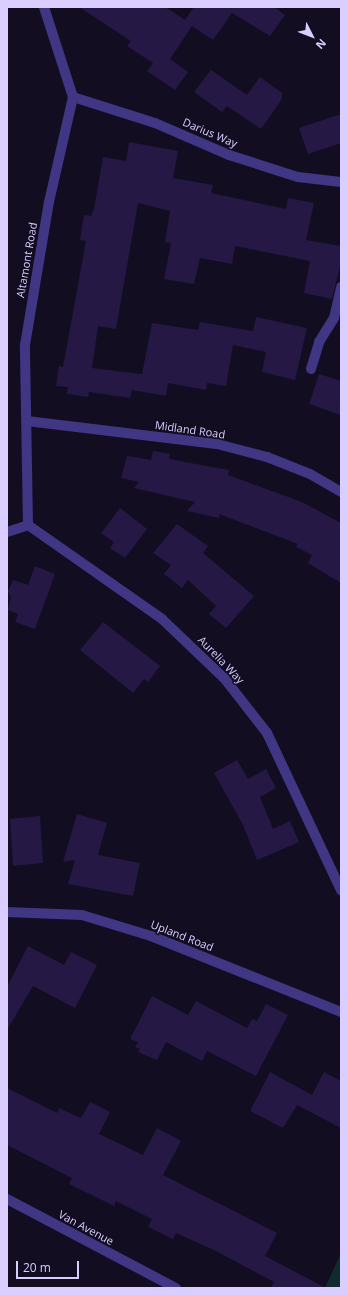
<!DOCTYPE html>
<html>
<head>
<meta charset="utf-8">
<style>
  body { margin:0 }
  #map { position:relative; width:348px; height:1295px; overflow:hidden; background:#130d22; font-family:"Open Sans",sans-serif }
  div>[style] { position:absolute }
  .green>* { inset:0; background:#0f2b2d }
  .building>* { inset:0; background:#251844 }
  .minor>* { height:10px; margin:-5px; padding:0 5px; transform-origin:5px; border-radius:5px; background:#413684 }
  span { translate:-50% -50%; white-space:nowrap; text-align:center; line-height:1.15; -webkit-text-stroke:3px #130d22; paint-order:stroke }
  .street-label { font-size:11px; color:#d9ceff }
  .frame { position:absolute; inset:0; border:8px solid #d9ceff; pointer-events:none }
  .north { position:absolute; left:292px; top:16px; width:40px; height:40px; -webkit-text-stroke:3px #130d22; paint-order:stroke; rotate:132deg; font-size:11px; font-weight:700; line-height:16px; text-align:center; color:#d9ceff }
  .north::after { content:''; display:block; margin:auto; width:14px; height:18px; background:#d9ceff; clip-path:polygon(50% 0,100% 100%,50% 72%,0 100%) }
  .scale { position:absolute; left:16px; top:1261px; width:63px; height:18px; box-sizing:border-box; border:2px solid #d9ceff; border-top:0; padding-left:5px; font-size:12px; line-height:14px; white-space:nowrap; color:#d9ceff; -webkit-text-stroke:3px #130d22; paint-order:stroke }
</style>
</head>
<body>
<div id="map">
  <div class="green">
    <i style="clip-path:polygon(341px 1253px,341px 1288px,325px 1288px)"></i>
  </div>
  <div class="building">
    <i style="clip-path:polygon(79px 7px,165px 7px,185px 20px,194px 7px,274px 7px,285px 15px,270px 36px,232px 13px,213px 40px,192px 26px,170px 59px,188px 72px,175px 90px,147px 71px,153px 63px,127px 46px,131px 41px)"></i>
    <i style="clip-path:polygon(211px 70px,247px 95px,260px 77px,282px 93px,282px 99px,261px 129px,227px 106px,222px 112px,194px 92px)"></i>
    <i style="clip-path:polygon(341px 114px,341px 143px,308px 154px,299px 128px)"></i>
    <i style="clip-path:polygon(129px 142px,178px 151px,173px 178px,213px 185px,211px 193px,286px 209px,288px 198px,314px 203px,306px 240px,341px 246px,341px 262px,332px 299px,304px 293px,310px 261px,235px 246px,232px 264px,200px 258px,194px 284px,164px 279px,171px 243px,165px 242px,170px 211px,138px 203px,116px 329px,98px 326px,92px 368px,142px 374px,152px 323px,198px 330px,200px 322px,253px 331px,256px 317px,307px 328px,295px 380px,262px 372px,266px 352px,233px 345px,226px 386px,207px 383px,206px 390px,168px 383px,166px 396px,132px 390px,130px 398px,89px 392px,88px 397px,67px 394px,68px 387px,56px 386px,59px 366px,63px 367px,86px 241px,80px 240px,84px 215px,91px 216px,94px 209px,103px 157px,126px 161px)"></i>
    <i style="clip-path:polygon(319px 374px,341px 381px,341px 415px,309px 404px)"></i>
    <i style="clip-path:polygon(153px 451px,170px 454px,169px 459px,229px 470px,228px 475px,302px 502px,341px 523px,341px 583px,308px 563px,312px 555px,296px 547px,298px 544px,219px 514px,219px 518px,187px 511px,195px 502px,134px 488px,139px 482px,121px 478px,127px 456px,151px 460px)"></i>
    <i style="clip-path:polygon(120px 508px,147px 529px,125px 558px,110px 548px,114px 542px,101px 533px)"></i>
    <i style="clip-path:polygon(177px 524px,208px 546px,203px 553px,254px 596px,226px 628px,209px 614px,216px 606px,188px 580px,182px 588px,164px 574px,171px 565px,153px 553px)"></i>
    <i style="clip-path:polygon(35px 566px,55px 574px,35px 629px,15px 622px,18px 614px,8px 610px,11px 597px,8px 591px,13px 580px,28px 585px)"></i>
    <i style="clip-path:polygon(103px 622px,160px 666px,148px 682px,144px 679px,133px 693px,80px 650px)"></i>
    <i style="clip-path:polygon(237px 760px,248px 779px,266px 769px,276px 788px,260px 797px,273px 829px,290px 821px,299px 842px,257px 860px,243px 825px,214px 773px)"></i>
    <i style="clip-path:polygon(77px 814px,107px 823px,98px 855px,140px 863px,133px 896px,68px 884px,75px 860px,63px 862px)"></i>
    <i style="clip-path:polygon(40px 816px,43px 863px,13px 866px,10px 819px)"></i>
    <i style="clip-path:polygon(28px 946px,64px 965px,71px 952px,97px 965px,75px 1008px,33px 986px,7px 1030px,7px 987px)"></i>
    <i style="clip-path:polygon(152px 996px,188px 1015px,196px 1001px,247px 1028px,252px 1019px,257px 1021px,266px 1004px,288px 1015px,256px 1076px,207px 1051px,202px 1061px,166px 1042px,157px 1060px,138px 1052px,140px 1049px,135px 1047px,138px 1042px,130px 1039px)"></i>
    <i style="clip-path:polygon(270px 1072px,312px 1095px,324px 1072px,341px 1081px,341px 1128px,297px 1105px,283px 1128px,250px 1111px)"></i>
    <i style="clip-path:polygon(7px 1088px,57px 1113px,59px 1108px,81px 1118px,90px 1102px,110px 1112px,99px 1134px,143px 1155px,157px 1128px,181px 1141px,163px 1175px,277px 1233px,265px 1256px,326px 1288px,271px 1288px,274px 1282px,214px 1250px,176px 1233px,173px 1239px,148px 1227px,152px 1219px,116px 1201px,114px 1206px,69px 1184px,72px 1178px,7px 1145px)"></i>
  </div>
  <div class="minor">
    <i style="left:73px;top:97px;width:86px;rotate:17.6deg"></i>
    <i style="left:155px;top:123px;width:81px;rotate:23.4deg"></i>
    <i style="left:229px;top:155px;width:72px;rotate:17.7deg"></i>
    <i style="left:298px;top:177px;width:43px;rotate:6.6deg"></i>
    <i style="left:311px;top:369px;width:28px;rotate:-73deg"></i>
    <i style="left:319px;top:342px;width:28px;rotate:-58deg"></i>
    <i style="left:334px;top:318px;width:32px;rotate:-77deg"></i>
    <i style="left:27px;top:421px;width:191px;rotate:6.9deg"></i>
    <i style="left:217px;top:444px;width:52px;rotate:14.6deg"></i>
    <i style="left:267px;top:457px;width:46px;rotate:21.6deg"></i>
    <i style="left:310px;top:474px;width:36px;rotate:30deg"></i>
    <i style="left:28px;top:525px;width:180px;rotate:-91deg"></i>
    <i style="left:25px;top:345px;width:145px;rotate:-80.5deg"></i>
    <i style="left:49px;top:202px;width:108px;rotate:-77.1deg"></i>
    <i style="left:73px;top:97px;width:95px;rotate:-107.9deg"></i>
    <i style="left:28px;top:525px;width:164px;rotate:35deg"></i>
    <i style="left:162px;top:619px;width:86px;rotate:43.6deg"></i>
    <i style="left:224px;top:678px;width:70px;rotate:52deg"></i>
    <i style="left:267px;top:733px;width:174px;rotate:64.8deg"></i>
    <i style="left:7px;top:532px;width:22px;rotate:-18deg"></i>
    <i style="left:7px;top:912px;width:75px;rotate:2.3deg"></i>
    <i style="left:82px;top:915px;width:72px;rotate:16.9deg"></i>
    <i style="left:151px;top:936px;width:205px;rotate:21.8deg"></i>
    <i style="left:7px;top:1199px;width:191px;rotate:27.8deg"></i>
  </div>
  <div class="street-label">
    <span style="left:210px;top:133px;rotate:23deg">Darius Way</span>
    <span style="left:27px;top:260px;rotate:-80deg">Altamont Road</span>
    <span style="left:190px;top:430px;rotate:8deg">Midland Road</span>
    <span style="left:221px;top:660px;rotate:46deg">Aurelia Way</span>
    <span style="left:182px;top:936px;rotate:21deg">Upland Road</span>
    <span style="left:86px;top:1228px;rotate:28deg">Van Avenue</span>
  </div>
  <div class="frame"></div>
  <div class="north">N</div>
  <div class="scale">20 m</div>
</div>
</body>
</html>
